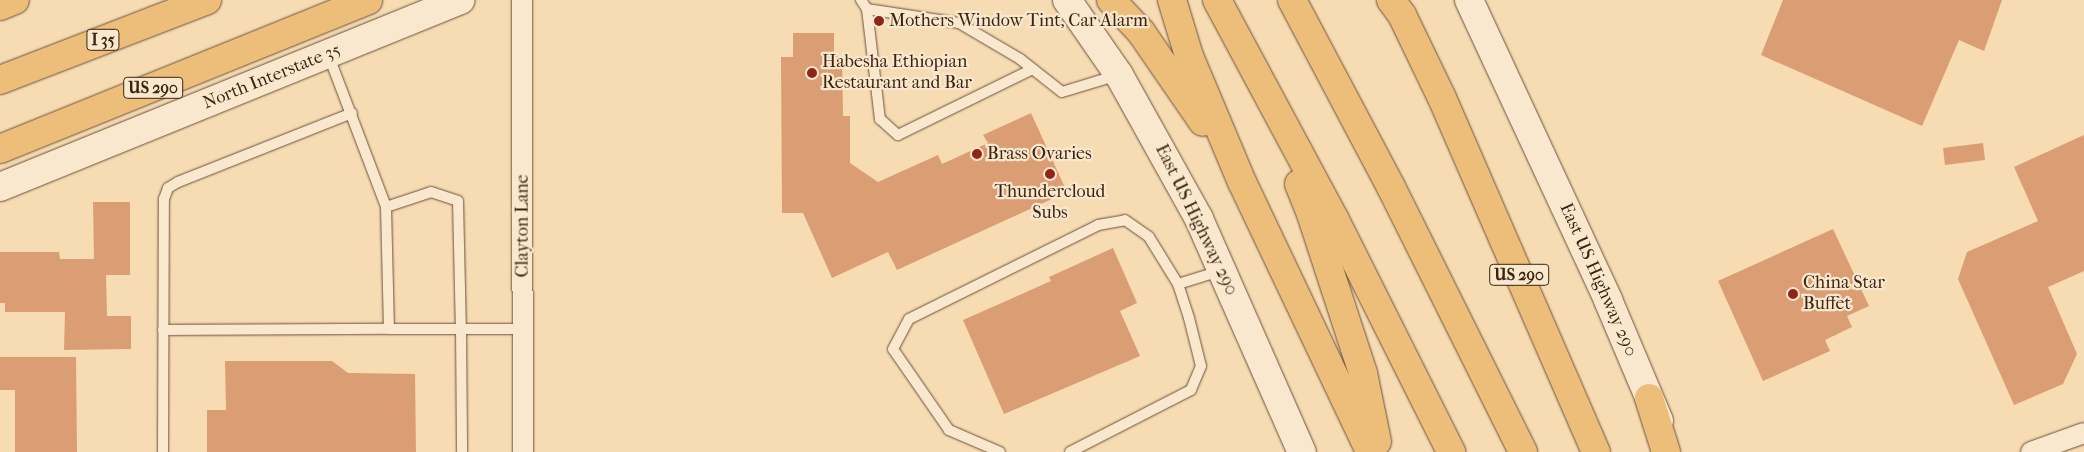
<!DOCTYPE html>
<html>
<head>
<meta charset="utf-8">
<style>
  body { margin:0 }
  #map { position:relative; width:2084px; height:452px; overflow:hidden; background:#f7dbb3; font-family:"IM FELL French Canon",serif }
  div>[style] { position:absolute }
  .building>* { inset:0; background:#db9d73 }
  .roads { filter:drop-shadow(0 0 1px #6b5139) drop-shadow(0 0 1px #6b5139) }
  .lane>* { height:10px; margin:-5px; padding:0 5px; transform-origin:5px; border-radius:5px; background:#fae8ce }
  .street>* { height:20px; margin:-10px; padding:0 10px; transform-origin:10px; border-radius:10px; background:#fae8ce }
  .secondary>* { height:28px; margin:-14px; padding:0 14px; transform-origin:14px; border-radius:14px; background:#fae8ce }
  .highway>* { height:28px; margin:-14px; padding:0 14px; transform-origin:14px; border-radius:14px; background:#ecbe7a }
  .dots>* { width:14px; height:14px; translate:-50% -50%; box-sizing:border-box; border:2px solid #fae8ce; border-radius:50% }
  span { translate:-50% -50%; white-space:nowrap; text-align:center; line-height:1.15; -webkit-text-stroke:4.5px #fae8ce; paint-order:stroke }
  .shield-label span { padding:1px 4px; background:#fae8ce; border:1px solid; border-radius:4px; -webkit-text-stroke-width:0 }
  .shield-label { font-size:16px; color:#3c2310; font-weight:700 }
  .poi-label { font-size:18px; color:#3c2310 }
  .left { translate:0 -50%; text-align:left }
  .street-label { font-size:18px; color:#3c2310 }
</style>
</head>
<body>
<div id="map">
  <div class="building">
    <i style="clip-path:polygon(1783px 0,2002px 0,1984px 51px,1959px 40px,1922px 126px,1761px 55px)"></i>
    <i style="clip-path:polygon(793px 33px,834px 33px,834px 56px,842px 56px,843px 116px,850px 116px,850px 163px,878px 182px,938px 155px,942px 164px,988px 143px,983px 135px,1031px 113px,1067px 192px,897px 270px,888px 252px,832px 278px,803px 213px,782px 213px,781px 57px,793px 57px)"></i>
    <i style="clip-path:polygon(2084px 135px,2084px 271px,2048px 287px,2077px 354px,2063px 384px,2014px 405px,1958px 279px,1967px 252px,2038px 221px,2014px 167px)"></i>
    <i style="clip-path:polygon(1983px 143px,1985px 160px,1945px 165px,1943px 148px)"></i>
    <i style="clip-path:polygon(93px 202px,130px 202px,130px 275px,106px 275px,107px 316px,131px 316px,131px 349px,64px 350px,65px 312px,5px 312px,5px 303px,0 303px,0 252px,59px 252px,60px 259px,94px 259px)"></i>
    <i style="clip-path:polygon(1833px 229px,1869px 306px,1847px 316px,1852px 327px,1825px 340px,1830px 351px,1763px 381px,1718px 281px)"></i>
    <i style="clip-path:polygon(1113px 248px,1137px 303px,1120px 311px,1140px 356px,1004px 414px,963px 320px,1051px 281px,1049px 277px)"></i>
    <i style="clip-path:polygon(0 357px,76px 357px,77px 452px,15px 452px,15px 390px,0 390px)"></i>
    <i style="clip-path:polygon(225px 361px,332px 361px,348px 373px,415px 374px,416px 452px,207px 452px,207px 410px,226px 410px)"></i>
  </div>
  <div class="roads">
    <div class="lane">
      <i style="left:861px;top:0;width:11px;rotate:56deg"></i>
      <i style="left:867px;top:9px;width:93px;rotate:8.7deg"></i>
      <i style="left:959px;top:23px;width:71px;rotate:30.5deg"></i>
      <i style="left:1020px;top:59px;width:53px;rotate:38.2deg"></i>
      <i style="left:1062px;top:92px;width:59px;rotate:-16.9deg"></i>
      <i style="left:867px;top:9px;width:111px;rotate:83.3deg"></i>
      <i style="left:880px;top:119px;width:24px;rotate:42deg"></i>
      <i style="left:898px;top:135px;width:150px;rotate:-26.1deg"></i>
      <i style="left:328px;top:54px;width:164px;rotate:69.2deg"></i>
      <i style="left:386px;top:207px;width:122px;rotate:88.6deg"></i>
      <i style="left:389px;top:329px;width:72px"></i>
      <i style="left:461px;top:329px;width:123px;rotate:89.5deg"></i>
      <i style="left:386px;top:207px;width:47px;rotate:-18.4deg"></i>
      <i style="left:431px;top:192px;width:28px;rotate:18deg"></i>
      <i style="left:458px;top:201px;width:128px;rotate:88.7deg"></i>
      <i style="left:461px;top:329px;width:62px"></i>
      <i style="left:1178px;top:284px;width:44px;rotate:-17.2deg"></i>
      <i style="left:163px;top:330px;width:226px;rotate:-0.3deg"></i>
      <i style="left:163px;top:452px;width:253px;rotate:-89.8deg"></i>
      <i style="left:164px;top:199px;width:12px;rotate:-70deg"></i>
      <i style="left:168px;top:188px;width:12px;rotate:-31deg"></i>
      <i style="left:178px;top:182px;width:187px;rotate:-21.6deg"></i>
      <i style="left:1000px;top:452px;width:56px;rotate:-156.7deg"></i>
      <i style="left:949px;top:430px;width:98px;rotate:-124.7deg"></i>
      <i style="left:893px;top:349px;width:34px;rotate:-62deg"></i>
      <i style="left:909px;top:319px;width:211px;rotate:-26.4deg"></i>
      <i style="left:1098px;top:225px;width:27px;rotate:-10deg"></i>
      <i style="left:1125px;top:220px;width:29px;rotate:35deg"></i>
      <i style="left:1149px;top:237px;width:55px;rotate:58.3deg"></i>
      <i style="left:1178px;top:284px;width:36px;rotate:72deg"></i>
      <i style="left:1189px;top:318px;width:49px;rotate:76deg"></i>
      <i style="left:1201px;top:366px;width:26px;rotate:113deg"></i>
      <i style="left:1191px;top:390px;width:136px;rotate:152.9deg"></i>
    </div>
    <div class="street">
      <i style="left:522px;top:0;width:452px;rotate:89.9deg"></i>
      <i style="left:2031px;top:452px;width:56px;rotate:-19.7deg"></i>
    </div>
    <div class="secondary">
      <i style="left:1067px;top:0;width:91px;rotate:55.3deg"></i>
      <i style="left:1119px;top:75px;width:165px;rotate:60.9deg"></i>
      <i style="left:1199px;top:219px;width:255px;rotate:66.2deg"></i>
      <i style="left:1469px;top:0;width:331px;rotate:65.1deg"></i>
      <i style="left:1608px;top:300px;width:131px;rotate:67.1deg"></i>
      <i style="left:0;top:187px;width:497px;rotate:-22.1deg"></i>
    </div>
    <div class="highway">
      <i style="left:1111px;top:0;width:44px;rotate:46.8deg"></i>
      <i style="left:1141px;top:32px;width:109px;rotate:55.4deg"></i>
      <i style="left:1172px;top:0;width:59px;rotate:73.1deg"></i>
      <i style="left:1189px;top:56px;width:137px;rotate:67.2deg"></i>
      <i style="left:1242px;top:182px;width:299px;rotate:64.6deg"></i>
      <i style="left:1217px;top:0;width:247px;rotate:61.8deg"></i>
      <i style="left:1334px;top:218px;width:262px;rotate:63.4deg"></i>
      <i style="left:1292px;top:0;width:212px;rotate:62.1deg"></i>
      <i style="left:1391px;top:187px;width:296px;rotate:63.5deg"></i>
      <i style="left:1391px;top:0;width:19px;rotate:54deg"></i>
      <i style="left:1402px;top:15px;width:92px;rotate:64.3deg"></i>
      <i style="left:1442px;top:98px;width:386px;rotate:66.5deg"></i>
      <i style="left:0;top:6px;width:16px;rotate:-22deg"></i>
      <i style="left:0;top:80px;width:222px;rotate:-21.1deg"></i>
      <i style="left:0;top:149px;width:397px;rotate:-22deg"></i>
      <i style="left:1299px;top:184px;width:32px;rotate:68deg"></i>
      <i style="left:1311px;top:214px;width:167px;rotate:71.9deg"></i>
      <i style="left:1363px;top:373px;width:70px;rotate:78.5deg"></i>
      <i style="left:1649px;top:398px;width:57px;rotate:72.5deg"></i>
    </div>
  </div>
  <div class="dots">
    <i style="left:879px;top:21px;background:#8f2418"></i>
    <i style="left:812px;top:73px;background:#8f2418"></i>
    <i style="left:977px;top:154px;background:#8f2418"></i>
    <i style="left:1050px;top:174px;background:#8f2418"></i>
    <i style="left:1793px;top:294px;background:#8f2418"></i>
  </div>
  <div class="shield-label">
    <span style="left:103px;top:40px">I 35</span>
    <span style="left:153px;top:88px">US 290</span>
    <span style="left:1519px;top:275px">US 290</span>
  </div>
  <div class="poi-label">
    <span class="left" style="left:889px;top:21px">Mothers Window Tint, Car Alarm</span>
    <span class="left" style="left:822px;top:73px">Habesha Ethiopian<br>Restaurant and Bar</span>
    <span class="left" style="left:987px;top:154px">Brass Ovaries</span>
    <span style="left:1050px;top:203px">Thundercloud<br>Subs</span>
    <span class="left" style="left:1803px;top:294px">China Star<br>Buffet</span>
  </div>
  <div class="street-label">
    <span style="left:272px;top:77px;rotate:-22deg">North Interstate 35</span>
    <span style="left:1196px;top:220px;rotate:64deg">East US Highway 290</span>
    <span style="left:523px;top:226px;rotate:-90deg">Clayton Lane</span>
    <span style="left:1598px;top:280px;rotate:66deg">East US Highway 290</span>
  </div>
</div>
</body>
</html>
